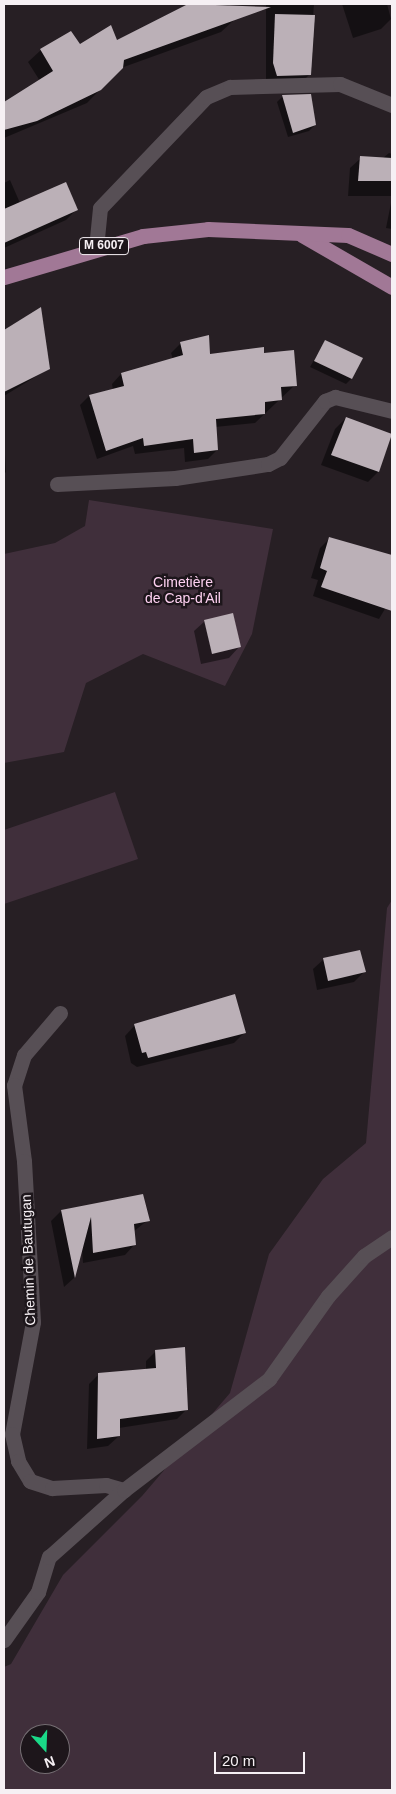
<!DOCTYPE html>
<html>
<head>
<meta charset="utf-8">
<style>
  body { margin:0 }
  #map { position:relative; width:396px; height:1794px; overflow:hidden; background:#271f24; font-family:Helvetica,sans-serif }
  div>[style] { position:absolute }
  .green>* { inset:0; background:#402f3b }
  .shadow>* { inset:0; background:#0007 }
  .building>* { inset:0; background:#bbb0b7 }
  .minor>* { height:15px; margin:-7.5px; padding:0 7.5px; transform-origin:7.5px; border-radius:7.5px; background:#574f55 }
  .major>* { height:15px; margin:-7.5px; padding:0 7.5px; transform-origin:7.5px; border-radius:7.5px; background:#a17896 }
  span { translate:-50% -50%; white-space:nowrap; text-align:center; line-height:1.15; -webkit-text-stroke:5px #1d161b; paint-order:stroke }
  .shield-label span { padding:1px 4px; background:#1d161b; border:1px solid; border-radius:4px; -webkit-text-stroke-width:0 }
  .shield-label { font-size:12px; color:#f6f0f4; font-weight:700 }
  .park-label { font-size:14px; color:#fed1f1 }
  .street-label { font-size:14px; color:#f6f0f4 }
  .frame { position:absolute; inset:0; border:5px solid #f6f0f4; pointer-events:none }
  .north { position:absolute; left:20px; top:1724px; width:50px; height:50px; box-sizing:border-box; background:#1d161b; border:1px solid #746d72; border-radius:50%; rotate:160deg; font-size:14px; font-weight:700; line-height:20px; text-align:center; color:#f6f0f4 }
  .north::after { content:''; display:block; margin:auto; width:18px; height:22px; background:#1ad988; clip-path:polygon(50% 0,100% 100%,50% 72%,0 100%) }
  .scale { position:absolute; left:214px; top:1752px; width:91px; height:22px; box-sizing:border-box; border:2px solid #f6f0f4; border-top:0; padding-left:6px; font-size:15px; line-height:18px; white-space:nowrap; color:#f6f0f4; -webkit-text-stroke:4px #1d161b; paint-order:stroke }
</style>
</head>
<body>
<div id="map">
  <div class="green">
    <i style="clip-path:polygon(89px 500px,273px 529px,252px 634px,225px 686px,143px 654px,86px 683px,64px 752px,4px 763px,4px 554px,55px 543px,85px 526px)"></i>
    <i style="clip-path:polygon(115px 792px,138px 859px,4px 904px,4px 830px)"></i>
    <i style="clip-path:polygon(evenodd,392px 900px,392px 1790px,4px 1790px,4px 1667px,11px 1664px,63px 1575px,142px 1496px,230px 1393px,269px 1254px,323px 1179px,366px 1143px,387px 908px,392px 900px,30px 1734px,60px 1734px,60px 1764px,30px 1764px,30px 1734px)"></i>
  </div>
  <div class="shadow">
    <i style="clip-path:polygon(191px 4px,228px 4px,234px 20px,221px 32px,121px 68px,87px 103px,4px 138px,4px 103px,40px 81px,28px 62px,41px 50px,116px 42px)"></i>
    <i style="clip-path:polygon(266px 4px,314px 4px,309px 75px,299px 85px,266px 86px)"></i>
    <i style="clip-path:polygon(342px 4px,387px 4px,391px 19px,381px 29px,353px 38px)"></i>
    <i style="clip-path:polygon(283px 96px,315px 125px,309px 131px,288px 137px,277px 102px)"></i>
    <i style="clip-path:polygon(389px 153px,392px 154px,392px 196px,348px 196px,350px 168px,361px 158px,383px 158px)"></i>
    <i style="clip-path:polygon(10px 180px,20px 203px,76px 210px,66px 220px,4px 248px,4px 183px)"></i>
    <i style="clip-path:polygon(392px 198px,392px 229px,386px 228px)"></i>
    <i style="clip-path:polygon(40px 309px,48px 369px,4px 396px,4px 330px)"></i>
    <i style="clip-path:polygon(208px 337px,209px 356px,262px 354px,295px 385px,255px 423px,215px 427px,217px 450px,208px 459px,185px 462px,184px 448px,135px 454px,133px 446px,97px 459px,80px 405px,89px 396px,113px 390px,112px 384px,121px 374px,173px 359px,171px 353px,180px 344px)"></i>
    <i style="clip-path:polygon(325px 341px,351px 379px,346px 384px,310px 367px)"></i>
    <i style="clip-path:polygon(346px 418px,378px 472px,368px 482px,321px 465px,335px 429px)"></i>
    <i style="clip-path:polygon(4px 437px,6px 472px,4px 474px)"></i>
    <i style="clip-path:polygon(329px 539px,392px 557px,392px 597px,379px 619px,313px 596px,318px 580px,311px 578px,320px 548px)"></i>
    <i style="clip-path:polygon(205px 621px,239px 647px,229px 658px,201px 664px,194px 631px)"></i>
    <i style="clip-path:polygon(324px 959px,365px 971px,354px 982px,317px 990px,313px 969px)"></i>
    <i style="clip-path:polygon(135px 1025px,245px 1032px,234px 1043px,137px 1067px,131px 1063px,125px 1036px)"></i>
    <i style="clip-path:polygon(61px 1211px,148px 1220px,133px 1232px,135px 1244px,125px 1255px,83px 1263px,82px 1248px,74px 1278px,64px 1287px,51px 1221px)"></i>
    <i style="clip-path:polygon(156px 1351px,187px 1409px,177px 1419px,119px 1428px,119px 1436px,108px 1446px,87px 1449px,89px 1384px,99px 1374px,146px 1370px,146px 1361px)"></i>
  </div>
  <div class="building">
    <i style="clip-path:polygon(188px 4px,271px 7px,124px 60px,123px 68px,101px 90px,37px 121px,4px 130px,4px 102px,53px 71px,40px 49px,71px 31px,80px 44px,111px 25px,117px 40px)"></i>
    <i style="clip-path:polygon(275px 14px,315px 15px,311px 75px,277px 76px,273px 63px)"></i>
    <i style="clip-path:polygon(311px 94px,316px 125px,293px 133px,282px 95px)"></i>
    <i style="clip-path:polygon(360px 156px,392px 158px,392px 181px,358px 181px)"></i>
    <i style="clip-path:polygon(66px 182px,78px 210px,4px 243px,4px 209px)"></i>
    <i style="clip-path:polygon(41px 307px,50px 369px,4px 392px,4px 330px)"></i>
    <i style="clip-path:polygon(209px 335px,210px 354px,264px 347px,264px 353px,294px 350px,297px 386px,281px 387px,282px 400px,265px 402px,265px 414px,216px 419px,218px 450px,194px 453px,193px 439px,144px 446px,143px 438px,106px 451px,89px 395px,124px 386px,121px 373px,183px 355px,180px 342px)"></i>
    <i style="clip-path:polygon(325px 340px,363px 358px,352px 379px,314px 361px)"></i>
    <i style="clip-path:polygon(346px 417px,392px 434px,379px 472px,331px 455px)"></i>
    <i style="clip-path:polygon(329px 537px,392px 555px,392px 611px,321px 587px,327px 571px,320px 568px)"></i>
    <i style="clip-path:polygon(233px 613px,241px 647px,212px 654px,204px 620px)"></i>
    <i style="clip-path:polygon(360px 950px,366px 972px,328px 981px,323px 958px)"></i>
    <i style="clip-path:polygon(235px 994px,246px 1033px,148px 1058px,146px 1052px,142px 1053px,134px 1024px)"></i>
    <i style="clip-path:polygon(143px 1194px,150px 1221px,134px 1224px,136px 1245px,93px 1253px,91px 1217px,75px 1278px,61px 1210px)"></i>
    <i style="clip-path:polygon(185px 1347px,188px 1410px,120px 1419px,120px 1436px,97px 1439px,98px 1373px,156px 1368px,155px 1350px)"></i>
  </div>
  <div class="minor">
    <i style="left:96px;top:248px;width:40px;rotate:-84.3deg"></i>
    <i style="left:100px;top:208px;width:153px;rotate:-46.3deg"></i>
    <i style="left:206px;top:97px;width:26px;rotate:-23deg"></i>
    <i style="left:230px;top:87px;width:110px;rotate:-1.6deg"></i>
    <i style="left:340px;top:84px;width:56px;rotate:22deg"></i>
    <i style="left:57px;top:484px;width:118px;rotate:-2.9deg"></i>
    <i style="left:175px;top:478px;width:94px;rotate:-8.6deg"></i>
    <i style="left:268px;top:464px;width:13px;rotate:-27deg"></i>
    <i style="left:280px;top:458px;width:73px;rotate:-51.7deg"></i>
    <i style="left:325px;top:401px;width:11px;rotate:-22deg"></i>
    <i style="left:335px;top:397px;width:59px;rotate:13.8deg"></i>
    <i style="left:60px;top:1013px;width:55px;rotate:130.6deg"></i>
    <i style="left:24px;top:1055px;width:32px;rotate:108deg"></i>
    <i style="left:14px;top:1085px;width:77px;rotate:82.5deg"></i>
    <i style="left:24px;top:1161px;width:161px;rotate:86.8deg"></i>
    <i style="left:33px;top:1322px;width:114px;rotate:100.6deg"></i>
    <i style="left:12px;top:1434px;width:28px;rotate:77deg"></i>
    <i style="left:18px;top:1461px;width:23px;rotate:59deg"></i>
    <i style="left:30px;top:1481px;width:23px;rotate:18deg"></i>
    <i style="left:52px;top:1488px;width:54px;rotate:-3.2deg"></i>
    <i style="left:106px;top:1485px;width:19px;rotate:16deg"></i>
    <i style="left:4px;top:1640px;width:59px;rotate:-54.7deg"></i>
    <i style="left:38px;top:1592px;width:37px;rotate:-73deg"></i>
    <i style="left:49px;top:1557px;width:101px;rotate:-41.8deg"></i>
    <i style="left:124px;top:1490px;width:183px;rotate:-37.4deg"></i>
    <i style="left:269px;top:1379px;width:102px;rotate:-54.6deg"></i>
    <i style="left:328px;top:1296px;width:54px;rotate:-48deg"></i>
    <i style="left:364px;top:1256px;width:34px;rotate:-34deg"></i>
  </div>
  <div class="major">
    <i style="left:302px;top:235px;width:104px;rotate:30deg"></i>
    <i style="left:4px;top:277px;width:145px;rotate:-16.4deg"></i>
    <i style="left:143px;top:236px;width:65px;rotate:-6.1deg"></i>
    <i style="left:208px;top:229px;width:140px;rotate:2.5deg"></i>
    <i style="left:348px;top:235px;width:48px;rotate:23.4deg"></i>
  </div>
  <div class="shield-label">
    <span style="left:104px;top:246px">M 6007</span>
  </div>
  <div class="park-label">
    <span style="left:183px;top:590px">Cimetière<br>de Cap-d'Ail</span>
  </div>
  <div class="street-label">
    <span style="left:28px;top:1260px;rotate:-92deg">Chemin de Bautugan</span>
  </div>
  <div class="frame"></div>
  <div class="north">N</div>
  <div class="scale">20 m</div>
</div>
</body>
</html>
